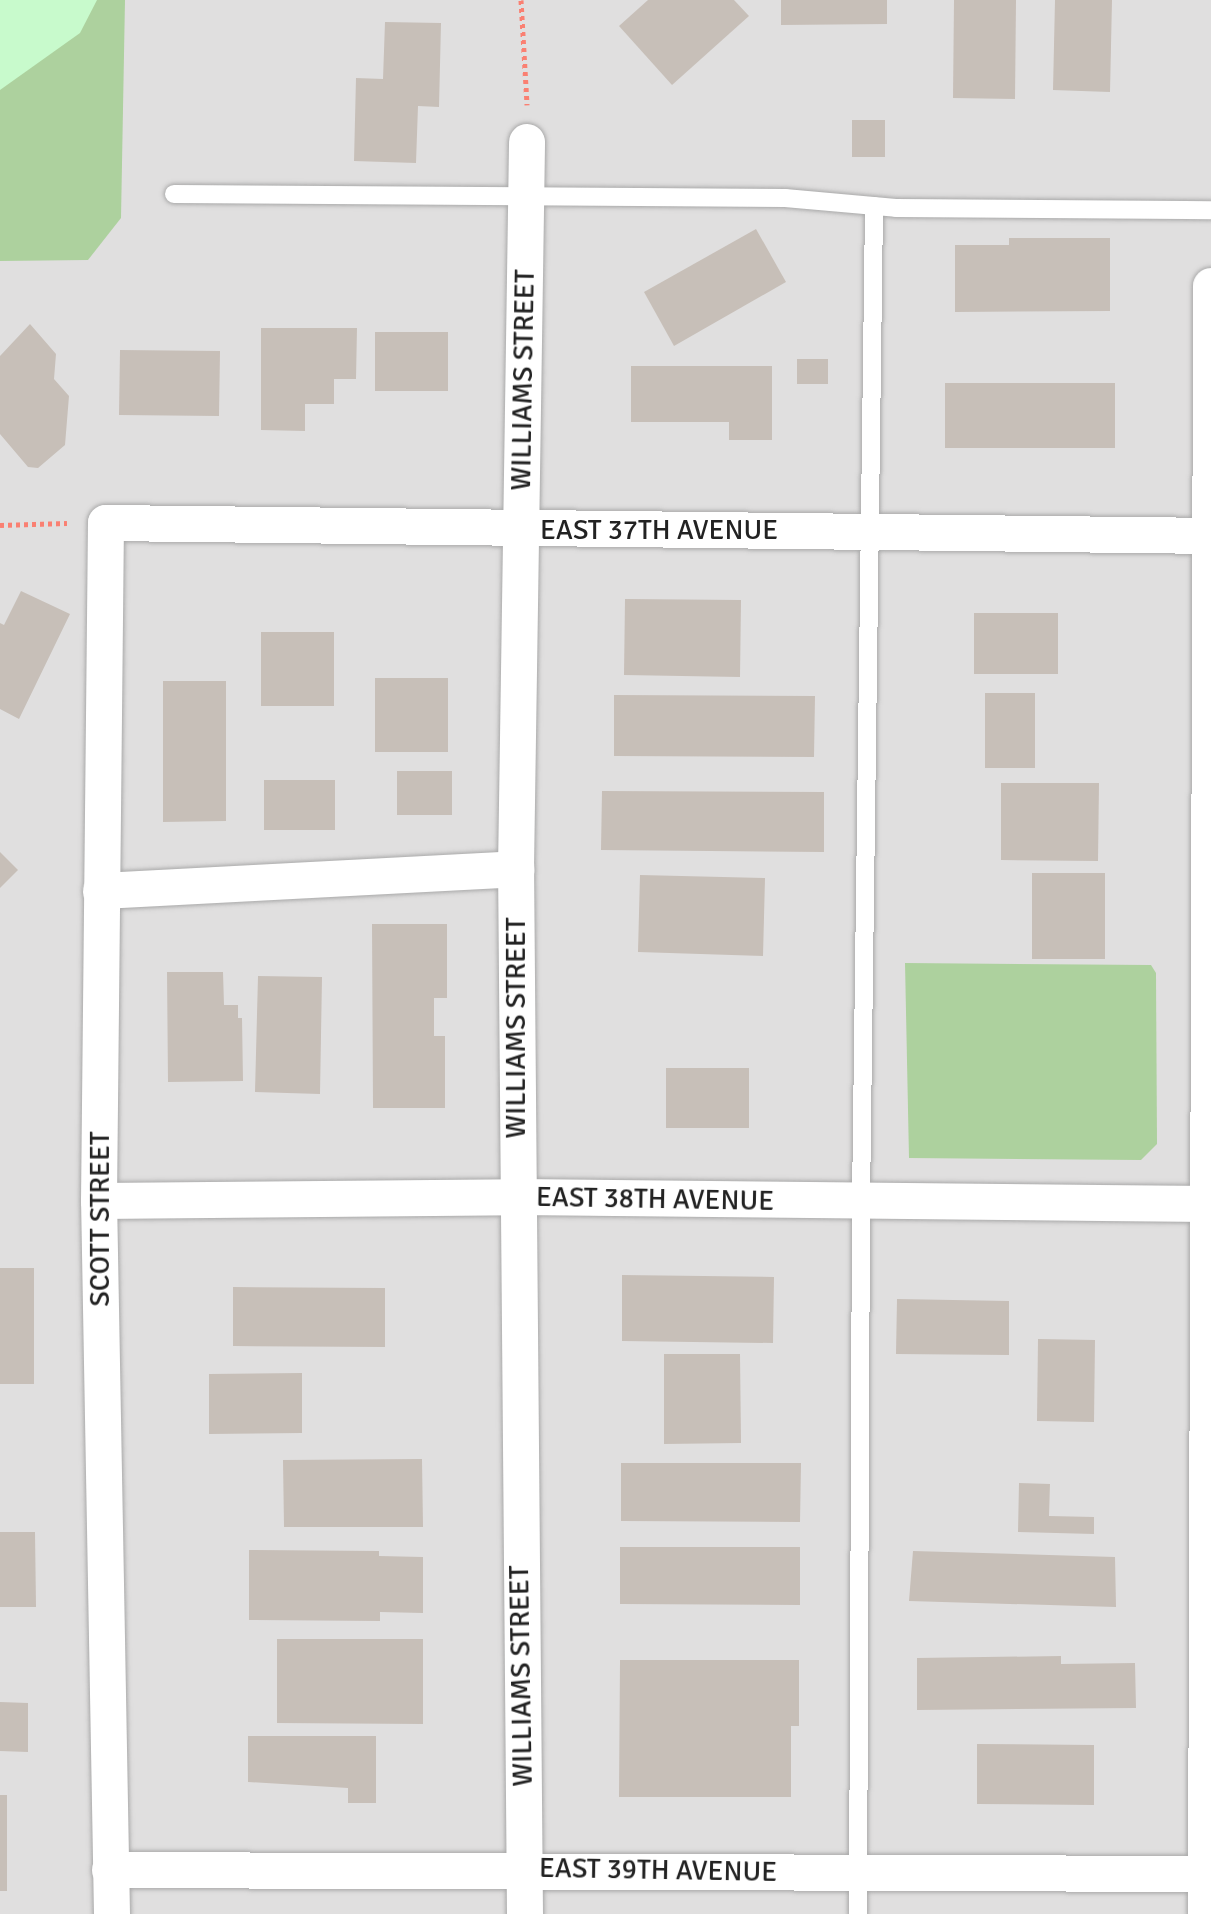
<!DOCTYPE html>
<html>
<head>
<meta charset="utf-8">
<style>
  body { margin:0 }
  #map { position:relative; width:1211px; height:1914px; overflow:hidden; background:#f2efe9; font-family:Signika,sans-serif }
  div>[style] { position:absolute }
  .residential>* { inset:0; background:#e0dfdf }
  .forest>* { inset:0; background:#add19e }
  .park>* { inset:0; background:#c8facc }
  .building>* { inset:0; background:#c7bfb8 }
  .path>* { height:5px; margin-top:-2.5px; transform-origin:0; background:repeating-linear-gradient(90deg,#fa8072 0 4px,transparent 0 8px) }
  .roads { filter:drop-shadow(0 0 2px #a9a9a9) drop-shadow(0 0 2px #a9a9a9) }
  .service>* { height:18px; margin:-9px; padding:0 9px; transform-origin:9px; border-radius:9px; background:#fff }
  .minor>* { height:36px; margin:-18px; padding:0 18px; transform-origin:18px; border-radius:18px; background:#fff }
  span { translate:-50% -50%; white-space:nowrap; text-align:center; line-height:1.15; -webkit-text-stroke:6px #fff; paint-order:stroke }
  .street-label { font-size:28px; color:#222 }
</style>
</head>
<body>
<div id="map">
  <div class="residential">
    <i style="clip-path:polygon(0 0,1211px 0,1211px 1914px,0 1914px)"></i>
  </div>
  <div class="forest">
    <i style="clip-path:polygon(64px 0,125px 0,121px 218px,88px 260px,0 261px,0 37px)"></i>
    <i style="clip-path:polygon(905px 963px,1151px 965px,1156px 973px,1157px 1144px,1141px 1160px,909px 1158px)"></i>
  </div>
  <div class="park">
    <i style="clip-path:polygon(0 0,97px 0,80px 33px,0 90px)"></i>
  </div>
  <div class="building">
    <i style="clip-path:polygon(648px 0,734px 0,749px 16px,672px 85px,619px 26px)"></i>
    <i style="clip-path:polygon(781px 0,887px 0,887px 24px,781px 25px)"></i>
    <i style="clip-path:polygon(954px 0,1016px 0,1015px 99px,953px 98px)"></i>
    <i style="clip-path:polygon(1055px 0,1112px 0,1110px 92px,1053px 90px)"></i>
    <i style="clip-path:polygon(385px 22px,441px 23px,439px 107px,418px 106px,416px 163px,354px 161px,356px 78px,383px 79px)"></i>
    <i style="clip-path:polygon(852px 120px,885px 120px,885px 157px,852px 157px)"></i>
    <i style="clip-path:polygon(756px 229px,786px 282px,674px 346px,644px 292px)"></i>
    <i style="clip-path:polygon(1009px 238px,1110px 238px,1110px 311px,955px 312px,955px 245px,1009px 245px)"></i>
    <i style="clip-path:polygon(30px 324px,56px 354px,54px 379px,69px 396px,65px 445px,38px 468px,28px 467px,0 434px,0 356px)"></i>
    <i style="clip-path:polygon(261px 328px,357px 328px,356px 379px,334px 379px,334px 404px,305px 404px,305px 431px,261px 430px)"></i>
    <i style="clip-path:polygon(375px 332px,448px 332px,448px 391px,375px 391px)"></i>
    <i style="clip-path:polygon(120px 350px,220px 351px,219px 416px,119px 415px)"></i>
    <i style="clip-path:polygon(797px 359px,828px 359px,828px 384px,797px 384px)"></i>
    <i style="clip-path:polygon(631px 366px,772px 366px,772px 440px,729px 440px,729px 422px,631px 422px)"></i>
    <i style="clip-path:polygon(945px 383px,1115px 383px,1115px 448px,945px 448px)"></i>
    <i style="clip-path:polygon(21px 591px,70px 614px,19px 719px,0 709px,0 623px,4px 625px)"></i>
    <i style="clip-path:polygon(625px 599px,741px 600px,740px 677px,624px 675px)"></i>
    <i style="clip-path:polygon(974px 613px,1058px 613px,1058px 674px,974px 674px)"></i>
    <i style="clip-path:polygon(261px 632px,334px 632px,334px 706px,261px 706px)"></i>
    <i style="clip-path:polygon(375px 678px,448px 678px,448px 752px,375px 752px)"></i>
    <i style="clip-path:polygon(163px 681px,226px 681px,226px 821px,163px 822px)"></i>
    <i style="clip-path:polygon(985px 693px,1035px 693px,1035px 768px,985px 768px)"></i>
    <i style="clip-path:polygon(614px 695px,815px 696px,814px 757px,614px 756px)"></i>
    <i style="clip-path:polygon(397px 771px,452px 771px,452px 815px,397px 815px)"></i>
    <i style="clip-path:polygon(264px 780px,335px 780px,335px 830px,264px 830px)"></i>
    <i style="clip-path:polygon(1001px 783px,1099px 783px,1098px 861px,1001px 860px)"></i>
    <i style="clip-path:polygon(602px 791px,824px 792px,824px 852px,601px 850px)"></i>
    <i style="clip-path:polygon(0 852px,18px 870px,0 888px)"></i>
    <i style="clip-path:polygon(1032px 873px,1105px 873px,1105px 959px,1032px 959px)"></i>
    <i style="clip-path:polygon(640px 875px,765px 878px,763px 956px,638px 952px)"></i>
    <i style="clip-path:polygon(372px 924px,447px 924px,447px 998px,434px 998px,434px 1036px,445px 1036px,445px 1108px,373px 1108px)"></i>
    <i style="clip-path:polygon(167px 972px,223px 972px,224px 1005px,238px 1005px,238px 1018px,242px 1018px,243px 1081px,168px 1082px)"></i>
    <i style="clip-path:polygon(258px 976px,322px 977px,320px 1094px,255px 1092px)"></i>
    <i style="clip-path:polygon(666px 1068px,749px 1068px,749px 1128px,666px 1128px)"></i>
    <i style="clip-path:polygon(0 1268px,34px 1268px,34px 1384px,0 1384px)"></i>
    <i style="clip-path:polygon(622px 1275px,774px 1277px,773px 1343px,622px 1341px)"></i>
    <i style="clip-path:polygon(233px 1287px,385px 1288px,385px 1347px,233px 1346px)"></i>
    <i style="clip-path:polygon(897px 1299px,1009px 1301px,1009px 1355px,896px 1354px)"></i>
    <i style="clip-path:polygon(1038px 1339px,1095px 1340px,1094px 1422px,1037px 1421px)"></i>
    <i style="clip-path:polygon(664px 1354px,740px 1354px,741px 1443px,664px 1444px)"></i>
    <i style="clip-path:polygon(302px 1373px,302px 1433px,209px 1434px,209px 1374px)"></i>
    <i style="clip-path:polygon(422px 1459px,423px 1527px,284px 1527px,283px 1460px)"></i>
    <i style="clip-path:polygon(621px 1463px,801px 1463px,800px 1522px,621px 1521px)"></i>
    <i style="clip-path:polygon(1019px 1483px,1050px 1484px,1049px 1516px,1094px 1517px,1094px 1534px,1018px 1532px)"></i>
    <i style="clip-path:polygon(0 1532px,35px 1532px,36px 1607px,0 1607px)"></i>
    <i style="clip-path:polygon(620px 1547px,800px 1547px,800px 1605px,620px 1604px)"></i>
    <i style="clip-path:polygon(249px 1550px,379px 1551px,379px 1556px,423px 1557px,423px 1613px,380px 1612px,380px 1621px,249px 1620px)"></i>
    <i style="clip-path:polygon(913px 1551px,1115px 1557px,1116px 1607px,909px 1601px)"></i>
    <i style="clip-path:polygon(277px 1639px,423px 1639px,423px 1724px,277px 1723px)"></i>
    <i style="clip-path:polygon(1061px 1656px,1061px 1664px,1135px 1663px,1136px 1708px,917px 1710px,917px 1658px)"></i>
    <i style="clip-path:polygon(620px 1660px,799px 1660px,799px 1726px,791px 1726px,791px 1797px,619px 1797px)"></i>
    <i style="clip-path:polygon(0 1702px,28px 1703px,28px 1752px,0 1751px)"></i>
    <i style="clip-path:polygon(248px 1736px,376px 1736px,376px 1803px,348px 1803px,348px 1788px,248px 1782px)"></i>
    <i style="clip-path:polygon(977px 1744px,1094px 1745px,1094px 1805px,977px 1804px)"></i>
    <i style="clip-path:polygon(0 1795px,7px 1795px,7px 1891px,0 1891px)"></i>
  </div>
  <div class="path">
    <i style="left:521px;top:0;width:105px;rotate:86.7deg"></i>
    <i style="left:0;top:525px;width:67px;rotate:-1.7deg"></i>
  </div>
  <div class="roads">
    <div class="service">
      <i style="left:174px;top:194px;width:611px;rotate:0.38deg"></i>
      <i style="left:785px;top:198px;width:111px;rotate:5.1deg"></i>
      <i style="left:896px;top:208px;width:315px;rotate:0.4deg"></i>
      <i style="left:858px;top:1914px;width:713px;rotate:-89.76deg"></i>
      <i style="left:861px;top:1201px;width:995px;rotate:-89.25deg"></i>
    </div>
    <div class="minor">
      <i style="left:101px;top:891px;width:416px;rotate:-3deg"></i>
      <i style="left:99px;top:1201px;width:418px;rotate:-0.5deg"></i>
      <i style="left:517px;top:1197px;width:694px;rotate:0.58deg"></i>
      <i style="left:110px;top:1870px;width:1096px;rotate:0.21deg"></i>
      <i style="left:112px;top:1914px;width:713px;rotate:-91.04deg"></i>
      <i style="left:99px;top:1201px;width:678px;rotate:-89.41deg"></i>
      <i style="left:106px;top:523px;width:1105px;rotate:0.67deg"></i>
      <i style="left:525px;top:1914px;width:1045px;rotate:-90.49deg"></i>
      <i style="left:516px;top:869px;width:727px;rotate:-89.13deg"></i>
      <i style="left:1206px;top:1914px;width:1628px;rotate:-89.82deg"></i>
    </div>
  </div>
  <div class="street-label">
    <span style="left:523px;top:380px;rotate:-89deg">WILLIAMS STREET</span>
    <span style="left:659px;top:530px">EAST 37TH AVENUE</span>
    <span style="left:516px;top:1028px;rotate:-90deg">WILLIAMS STREET</span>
    <span style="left:655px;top:1199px;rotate:1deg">EAST 38TH AVENUE</span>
    <span style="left:100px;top:1219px;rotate:-90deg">SCOTT STREET</span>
    <span style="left:521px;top:1676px;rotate:-91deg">WILLIAMS STREET</span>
    <span style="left:658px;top:1870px;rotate:1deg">EAST 39TH AVENUE</span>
  </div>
</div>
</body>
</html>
